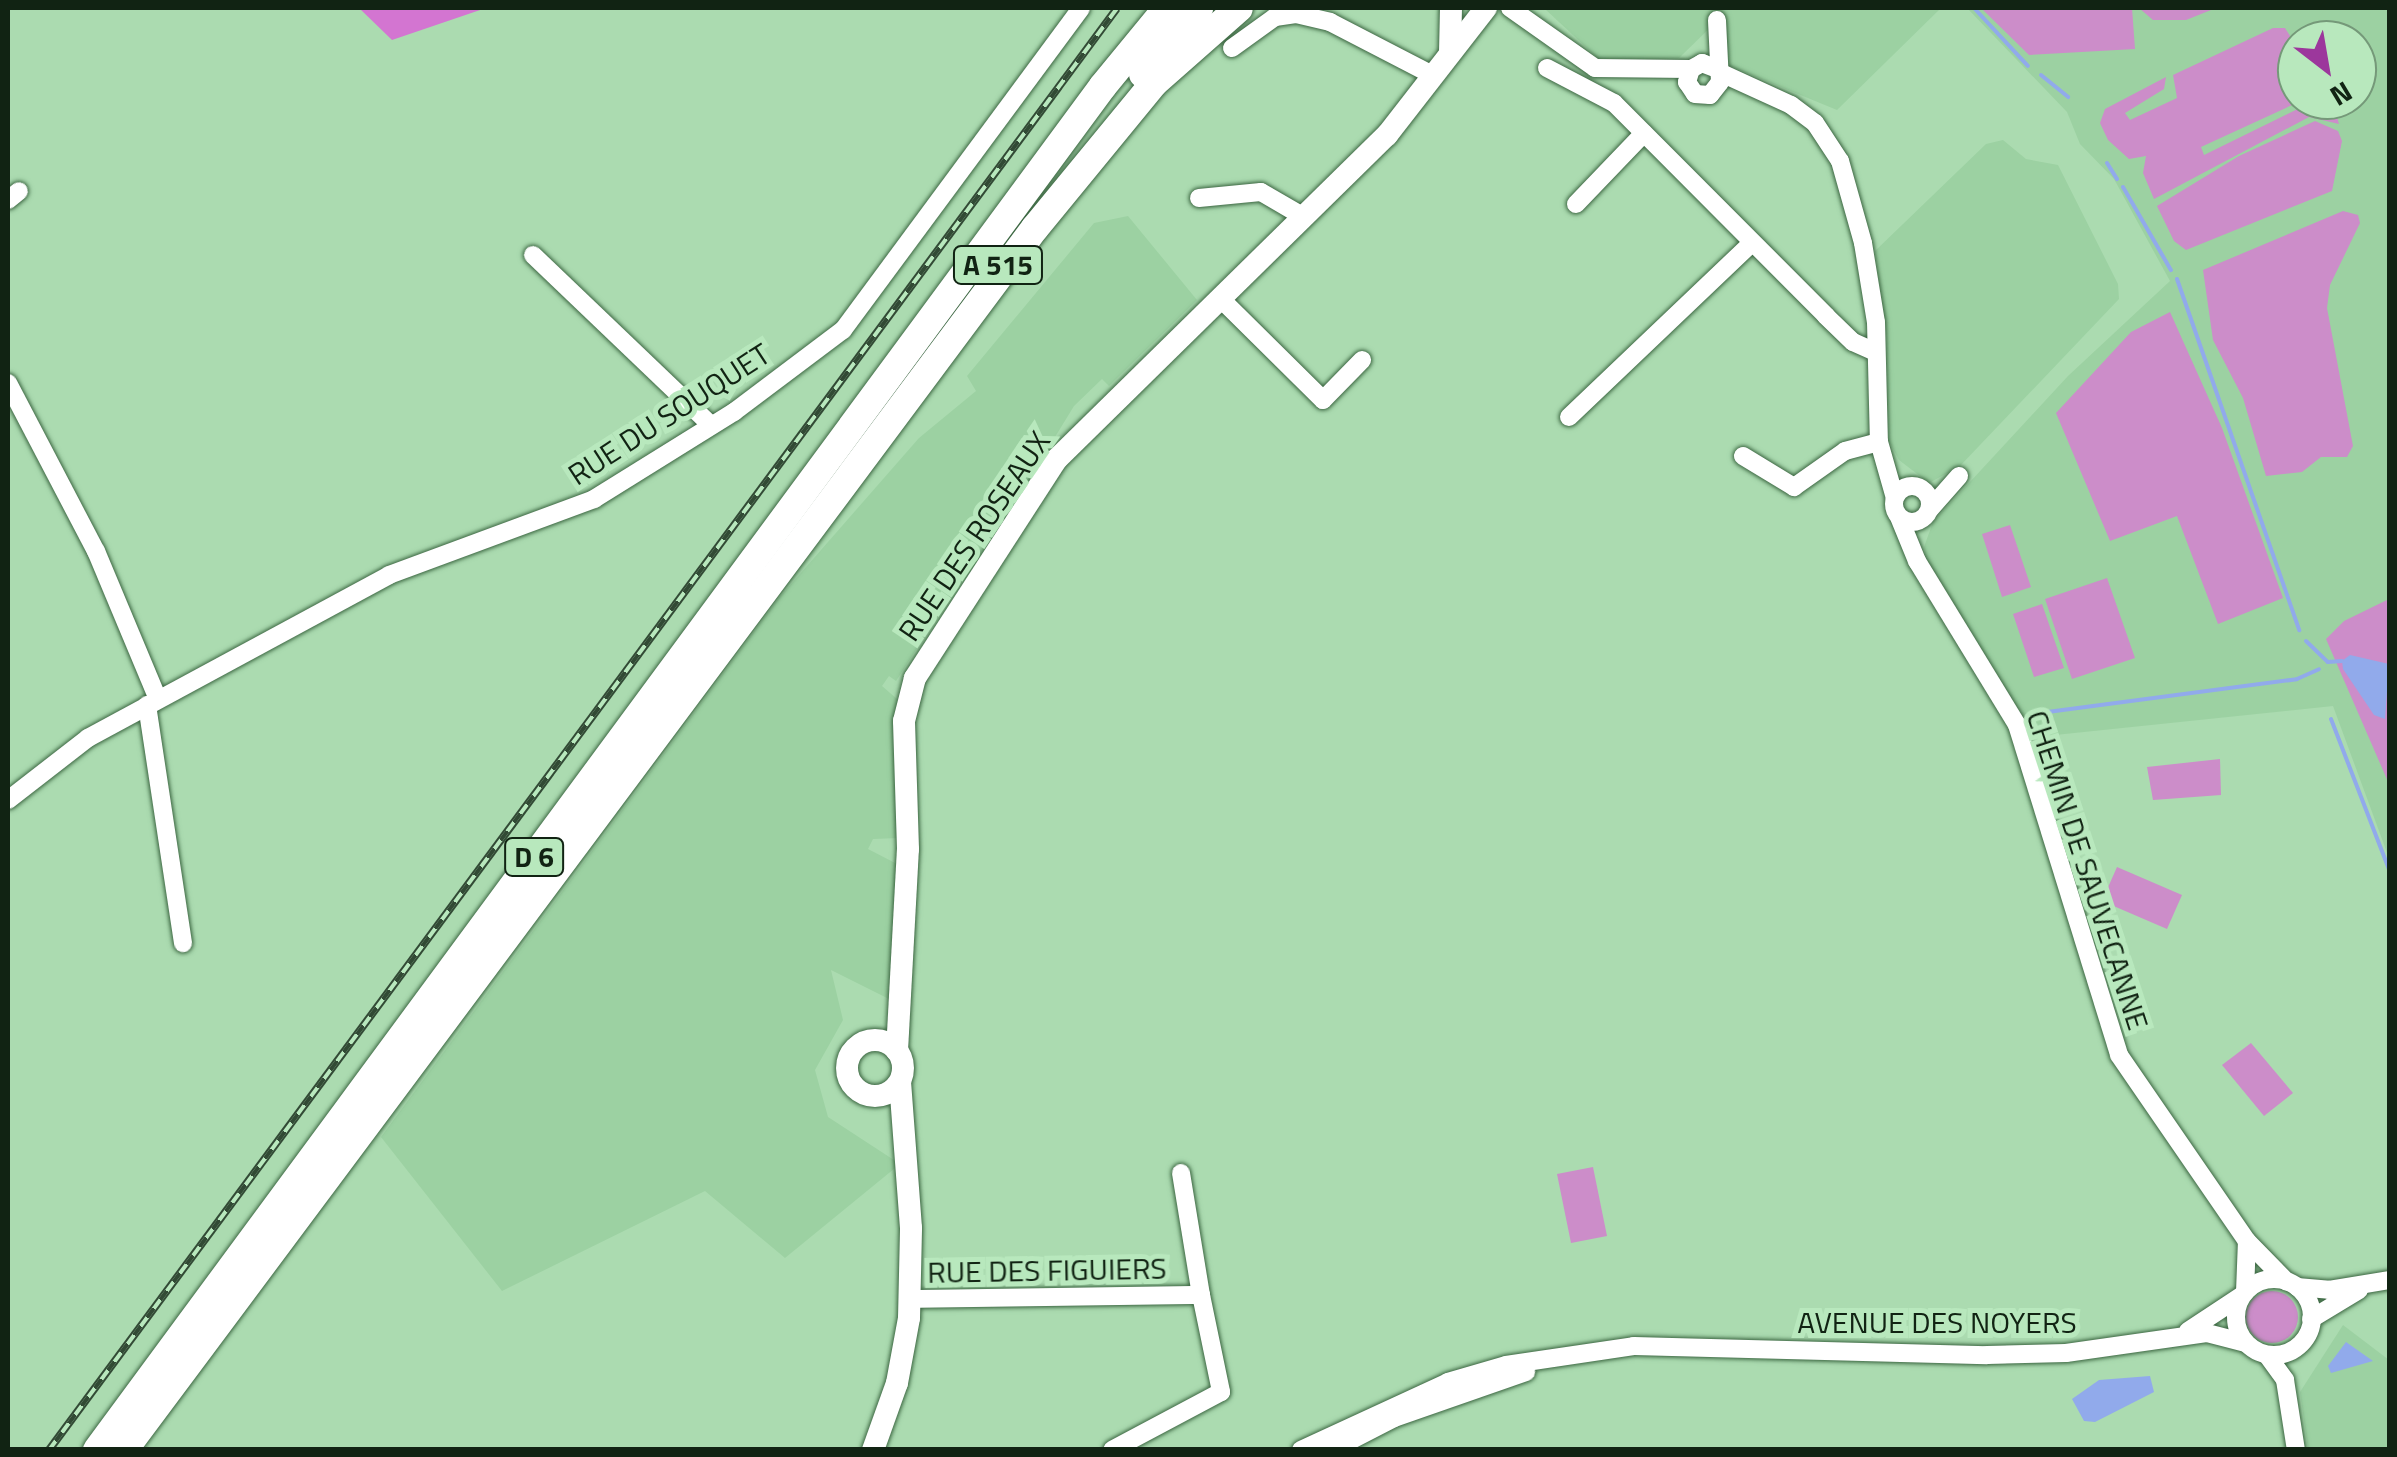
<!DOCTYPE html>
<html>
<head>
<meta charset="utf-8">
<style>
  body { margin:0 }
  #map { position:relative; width:2397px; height:1457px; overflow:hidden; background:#abdbb0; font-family:"Titillium Web",sans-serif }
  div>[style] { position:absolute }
  .built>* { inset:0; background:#9cd1a2 }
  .green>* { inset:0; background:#cc8dc9 }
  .round { border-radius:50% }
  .forest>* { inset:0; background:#d375d1 }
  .water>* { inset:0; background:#91aaeb }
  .stream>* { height:4px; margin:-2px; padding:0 2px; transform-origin:2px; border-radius:2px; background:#91aaeb }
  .roads { filter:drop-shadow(0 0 2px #3b6641) drop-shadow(0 0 2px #3b6641) }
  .minor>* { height:18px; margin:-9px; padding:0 9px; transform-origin:9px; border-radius:9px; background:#fff }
  .minor>.ring { margin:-9px; padding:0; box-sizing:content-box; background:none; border:18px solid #fff; border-radius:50% }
  .major>* { height:22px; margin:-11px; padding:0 11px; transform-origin:11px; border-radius:11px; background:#fff }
  .major>.ring { margin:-11px; padding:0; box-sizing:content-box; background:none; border:22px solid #fff; border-radius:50% }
  .highway>* { height:28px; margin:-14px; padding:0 14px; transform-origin:14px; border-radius:14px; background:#fff }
  .rail>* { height:8px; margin-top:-4px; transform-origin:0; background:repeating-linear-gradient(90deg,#b8e8bd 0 11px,#324a35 0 22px); box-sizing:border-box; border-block:2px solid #324a35 }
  span { translate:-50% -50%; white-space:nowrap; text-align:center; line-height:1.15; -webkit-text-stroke:10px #b8e8bd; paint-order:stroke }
  .shield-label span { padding:2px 8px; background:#b8e8bd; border:2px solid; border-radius:8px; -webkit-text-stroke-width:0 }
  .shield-label { font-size:28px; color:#112313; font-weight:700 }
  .street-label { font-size:30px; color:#112313 }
  .frame { position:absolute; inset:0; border:10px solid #112313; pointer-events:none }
  .north { position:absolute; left:2277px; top:20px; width:100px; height:100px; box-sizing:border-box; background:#b8e8bd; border:2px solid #759979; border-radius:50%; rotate:149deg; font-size:28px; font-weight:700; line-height:40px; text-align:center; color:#112313 }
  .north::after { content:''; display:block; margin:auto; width:35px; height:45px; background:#9c379c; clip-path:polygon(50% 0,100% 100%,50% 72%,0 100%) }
</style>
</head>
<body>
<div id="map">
  <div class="built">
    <i style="clip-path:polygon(1941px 8px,1837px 110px,1728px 65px,1717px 21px,1679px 58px,1602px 62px,1545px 9px)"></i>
    <i style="clip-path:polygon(evenodd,1967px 8px,2389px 8px,2389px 858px,2333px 706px,2036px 737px,1929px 572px,1924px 547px,1933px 522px,2068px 376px,2170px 281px,2114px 179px,2080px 144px,2067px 112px,1967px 8px,2297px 40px,2357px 40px,2357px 100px,2297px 100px,2297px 40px)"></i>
    <i style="clip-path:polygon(2003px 140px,2026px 159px,2058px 165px,2118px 284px,2119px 299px,1960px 466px,1929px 483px,1899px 460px,1889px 441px,1887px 339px,1875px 251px,1986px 144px)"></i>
    <i style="clip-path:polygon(1128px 216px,1197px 300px,1109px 386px,1102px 379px,1074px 406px,968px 579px,962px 578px,896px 681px,889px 676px,882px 686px,897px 699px,900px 830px,898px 838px,873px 839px,868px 849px,897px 864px,897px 1003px,831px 970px,843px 1020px,815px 1070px,828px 1117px,900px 1164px,785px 1258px,705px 1191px,502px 1291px,381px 1137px,779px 598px,919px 438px,976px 391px,967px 376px,1094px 223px)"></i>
    <i style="clip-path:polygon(2343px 1325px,2389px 1360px,2389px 1449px,2308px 1449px,2300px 1392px)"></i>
  </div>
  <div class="green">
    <i style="clip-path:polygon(1981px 8px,2132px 8px,2135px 49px,2029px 55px)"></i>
    <i style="clip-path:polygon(2139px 8px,2216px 8px,2186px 20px,2153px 20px)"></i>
    <i style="clip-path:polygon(2273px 28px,2285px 28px,2297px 47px,2297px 100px,2303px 100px,2201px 147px,2204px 155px,2316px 100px,2332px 100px,2339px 124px,2309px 117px,2154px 199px,2143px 173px,2146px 156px,2129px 159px,2108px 140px,2100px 123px,2105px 109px,2166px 77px,2164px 89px,2125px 113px,2130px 120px,2177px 98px,2173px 75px)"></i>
    <i style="clip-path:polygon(2315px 121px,2338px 131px,2342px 141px,2332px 191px,2186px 250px,2174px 241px,2157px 206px,2239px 156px)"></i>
    <i style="clip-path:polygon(2343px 211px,2358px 215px,2360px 223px,2330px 285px,2327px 308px,2353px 446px,2347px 457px,2321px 457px,2302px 472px,2266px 476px,2243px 398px,2213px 340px,2203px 270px)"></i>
    <i style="clip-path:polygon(2170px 312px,2222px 428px,2283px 598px,2218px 624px,2177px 516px,2110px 541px,2056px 413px,2131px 332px)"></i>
    <i style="clip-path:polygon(2010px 525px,2031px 587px,2002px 597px,1982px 534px)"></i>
    <i style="clip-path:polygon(2107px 578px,2135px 658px,2072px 679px,2045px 599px)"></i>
    <i style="clip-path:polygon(2389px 599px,2389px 784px,2326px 639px,2344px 621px)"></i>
    <i style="clip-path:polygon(2042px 604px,2064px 668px,2034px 677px,2013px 614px)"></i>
    <i style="clip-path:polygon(2220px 759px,2221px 795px,2153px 800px,2147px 767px)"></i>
    <i style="clip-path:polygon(2117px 867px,2182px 895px,2167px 929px,2102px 901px)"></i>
    <i style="clip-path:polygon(2251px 1043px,2293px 1093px,2264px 1116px,2222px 1065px)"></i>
    <i style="clip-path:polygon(1593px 1167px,1607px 1236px,1571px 1243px,1557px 1174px)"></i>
    <i class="round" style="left:2246px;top:1291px;width:52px;height:52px"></i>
  </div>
  <div class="forest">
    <i style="clip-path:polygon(359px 8px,486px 8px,392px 40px)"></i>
  </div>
  <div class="water">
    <i style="clip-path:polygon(2350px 655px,2389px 664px,2385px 719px,2374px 715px,2343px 669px,2342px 661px)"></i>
    <i style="clip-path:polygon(2346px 1342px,2373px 1361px,2331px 1373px,2328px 1366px)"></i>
    <i style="clip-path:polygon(2150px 1376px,2154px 1392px,2095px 1422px,2084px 1421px,2072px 1399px,2099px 1380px)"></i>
  </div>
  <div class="stream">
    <i style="left:1974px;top:8px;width:79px;rotate:47deg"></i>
    <i style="left:2041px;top:75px;width:35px;rotate:39deg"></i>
    <i style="left:2107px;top:163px;width:19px;rotate:58deg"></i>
    <i style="left:2123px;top:187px;width:96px;rotate:60deg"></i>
    <i style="left:2177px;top:279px;width:372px;rotate:70.8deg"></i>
    <i style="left:2306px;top:641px;width:30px;rotate:44deg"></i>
    <i style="left:2328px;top:662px;width:14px;rotate:-4deg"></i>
    <i style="left:2040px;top:713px;width:259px;rotate:-7.5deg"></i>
    <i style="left:2297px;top:679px;width:24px;rotate:-24deg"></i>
    <i style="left:2331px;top:719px;width:164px;rotate:68.9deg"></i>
  </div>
  <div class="roads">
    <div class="minor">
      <i style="left:1510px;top:8px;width:104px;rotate:35.2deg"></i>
      <i style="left:1595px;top:68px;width:96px;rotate:0.6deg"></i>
      <i style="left:1232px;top:48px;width:53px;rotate:-35.8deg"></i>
      <i style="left:1275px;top:17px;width:21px;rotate:-8deg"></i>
      <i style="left:1296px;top:14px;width:35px;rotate:13deg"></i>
      <i style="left:1330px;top:22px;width:117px;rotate:27.4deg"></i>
      <i style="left:1547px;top:68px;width:76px;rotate:27.6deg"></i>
      <i style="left:1614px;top:103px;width:301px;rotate:45.1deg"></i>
      <i style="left:1826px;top:316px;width:37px;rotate:44deg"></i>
      <i style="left:1853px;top:342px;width:24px;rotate:24deg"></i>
      <i style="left:1715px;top:68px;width:14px;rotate:-159deg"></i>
      <i style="left:1702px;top:63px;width:13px;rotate:151deg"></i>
      <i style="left:1691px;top:69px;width:14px;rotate:107deg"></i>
      <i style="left:1687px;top:82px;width:14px;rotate:56deg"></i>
      <i style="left:1695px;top:94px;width:15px;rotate:4deg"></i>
      <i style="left:1710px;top:95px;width:16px;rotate:-52deg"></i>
      <i style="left:1720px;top:82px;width:62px;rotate:-92.8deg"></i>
      <i style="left:1719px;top:72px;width:79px;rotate:24.6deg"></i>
      <i style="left:1791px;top:105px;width:30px;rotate:37deg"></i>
      <i style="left:1815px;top:123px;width:45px;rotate:56.7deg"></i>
      <i style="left:1840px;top:161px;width:85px;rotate:74.3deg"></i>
      <i style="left:1863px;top:243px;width:80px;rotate:80.7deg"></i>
      <i style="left:1876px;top:322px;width:120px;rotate:88.6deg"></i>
      <i style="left:1879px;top:442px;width:58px;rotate:74.1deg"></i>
      <i style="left:1199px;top:198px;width:62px;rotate:-5.5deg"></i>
      <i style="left:1261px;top:192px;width:50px;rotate:30.2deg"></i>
      <i style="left:8px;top:200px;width:14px;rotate:-39deg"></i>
      <i style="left:1576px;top:204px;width:98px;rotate:-46.2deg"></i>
      <i style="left:533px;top:255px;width:246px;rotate:43.7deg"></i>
      <i style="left:1220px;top:298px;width:145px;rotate:44.7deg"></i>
      <i style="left:1323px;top:400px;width:56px;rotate:-45.7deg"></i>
      <i style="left:8px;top:383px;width:190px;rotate:62.4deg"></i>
      <i style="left:96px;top:551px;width:160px;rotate:67.3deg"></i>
      <i style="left:1569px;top:417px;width:253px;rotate:-43.6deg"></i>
      <i style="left:1743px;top:456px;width:60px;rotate:31.3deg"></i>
      <i style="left:1794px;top:487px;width:62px;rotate:-35.2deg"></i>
      <i style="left:1845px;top:451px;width:35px;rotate:-15deg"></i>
      <i class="ring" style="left:1894px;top:486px;width:18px;height:18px"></i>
      <i style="left:1930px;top:509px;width:44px;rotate:-48.7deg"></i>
      <i style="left:1899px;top:517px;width:48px;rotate:67.8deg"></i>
      <i style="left:1917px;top:561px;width:192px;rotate:58.6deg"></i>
      <i style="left:2017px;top:725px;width:345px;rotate:72.8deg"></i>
      <i style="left:2119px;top:1055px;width:226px;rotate:55.5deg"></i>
      <i style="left:2247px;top:1241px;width:57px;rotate:45.7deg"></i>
      <i style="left:147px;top:705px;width:241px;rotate:81.4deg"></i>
      <i style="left:8px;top:800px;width:101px;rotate:-37.8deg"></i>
      <i style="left:88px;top:738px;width:342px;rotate:-28.4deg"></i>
      <i style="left:389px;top:575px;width:219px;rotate:-20.3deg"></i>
      <i style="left:594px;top:499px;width:165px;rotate:-31.9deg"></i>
      <i style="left:734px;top:412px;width:136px;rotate:-37deg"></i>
      <i style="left:843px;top:330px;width:400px;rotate:-53.5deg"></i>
      <i style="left:1181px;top:1173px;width:124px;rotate:80.7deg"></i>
      <i class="ring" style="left:2236px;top:1279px;width:58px;height:58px"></i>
      <i style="left:2297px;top:1287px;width:32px;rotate:5deg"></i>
      <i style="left:2329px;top:1290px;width:62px;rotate:-9.3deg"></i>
      <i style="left:2245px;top:1292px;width:51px;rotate:-87.8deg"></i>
      <i style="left:910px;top:1299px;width:291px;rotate:-0.8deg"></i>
      <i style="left:1201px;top:1295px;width:99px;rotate:78.3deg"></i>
      <i style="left:1221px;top:1392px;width:123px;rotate:152deg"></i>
      <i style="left:2311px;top:1319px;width:56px;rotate:-31.1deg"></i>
      <i style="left:2188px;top:1331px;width:64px;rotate:-33.4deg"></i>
      <i style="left:2267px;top:1355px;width:31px;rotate:54deg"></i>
      <i style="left:2285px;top:1380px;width:71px;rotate:81.1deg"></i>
      <i style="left:1301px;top:1450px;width:162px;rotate:-24.8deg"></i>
      <i style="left:1448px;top:1382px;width:60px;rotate:-16.3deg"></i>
      <i style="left:1506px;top:1365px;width:129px;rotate:-8.4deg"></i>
      <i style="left:1634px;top:1346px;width:353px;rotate:1.5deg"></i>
      <i style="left:1987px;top:1355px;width:79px;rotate:-1.5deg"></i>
      <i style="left:2066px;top:1353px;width:142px;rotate:-8.1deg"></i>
      <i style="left:2207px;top:1333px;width:40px;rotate:14.4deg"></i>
      <i style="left:1332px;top:1450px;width:70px;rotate:-27.3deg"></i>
      <i style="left:1394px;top:1418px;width:140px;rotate:-19.2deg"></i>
    </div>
    <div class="major">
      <i style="left:1450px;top:52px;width:44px;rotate:-88.7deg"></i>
      <i class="ring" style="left:847px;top:1040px;width:34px;height:34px"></i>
      <i style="left:897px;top:1051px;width:202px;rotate:-86.9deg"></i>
      <i style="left:908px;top:849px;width:128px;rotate:-91.8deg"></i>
      <i style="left:904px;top:721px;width:44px;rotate:-75.7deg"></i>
      <i style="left:915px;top:678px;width:260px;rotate:-57.1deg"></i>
      <i style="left:1056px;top:460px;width:464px;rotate:-44.5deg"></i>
      <i style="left:1387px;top:135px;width:161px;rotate:-52.1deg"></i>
      <i style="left:873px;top:1450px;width:71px;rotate:-70.3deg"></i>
      <i style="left:897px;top:1383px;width:66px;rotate:-79.5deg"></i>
      <i style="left:909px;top:1318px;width:90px;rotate:-88.7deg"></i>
      <i style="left:911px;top:1228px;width:145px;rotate:-94.3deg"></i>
    </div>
    <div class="highway">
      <i style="left:1143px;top:74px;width:87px;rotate:-49.7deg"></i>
      <i style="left:97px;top:1450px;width:1695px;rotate:-53.59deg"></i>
      <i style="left:1103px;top:86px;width:101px;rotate:-50.6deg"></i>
      <i style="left:124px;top:1450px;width:1524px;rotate:-53.3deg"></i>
      <i style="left:1035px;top:228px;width:188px;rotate:-50.6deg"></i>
      <i style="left:1154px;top:83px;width:113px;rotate:-41.4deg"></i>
    </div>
  </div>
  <div class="rail">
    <i style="left:49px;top:1450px;width:1794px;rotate:-53.47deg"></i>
  </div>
  <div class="shield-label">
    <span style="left:998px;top:265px">A 515</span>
    <span style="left:534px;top:857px">D 6</span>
  </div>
  <div class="street-label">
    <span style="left:669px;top:414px;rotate:-33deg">RUE DU SOUQUET</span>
    <span style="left:974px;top:536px;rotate:-56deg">RUE DES ROSEAUX</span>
    <span style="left:2088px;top:870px;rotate:72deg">CHEMIN DE SAUVECANNE</span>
    <span style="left:1047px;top:1270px;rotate:-1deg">RUE DES FIGUIERS</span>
    <span style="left:1937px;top:1322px">AVENUE DES NOYERS</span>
  </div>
  <div class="frame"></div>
  <div class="north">N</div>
</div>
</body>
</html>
